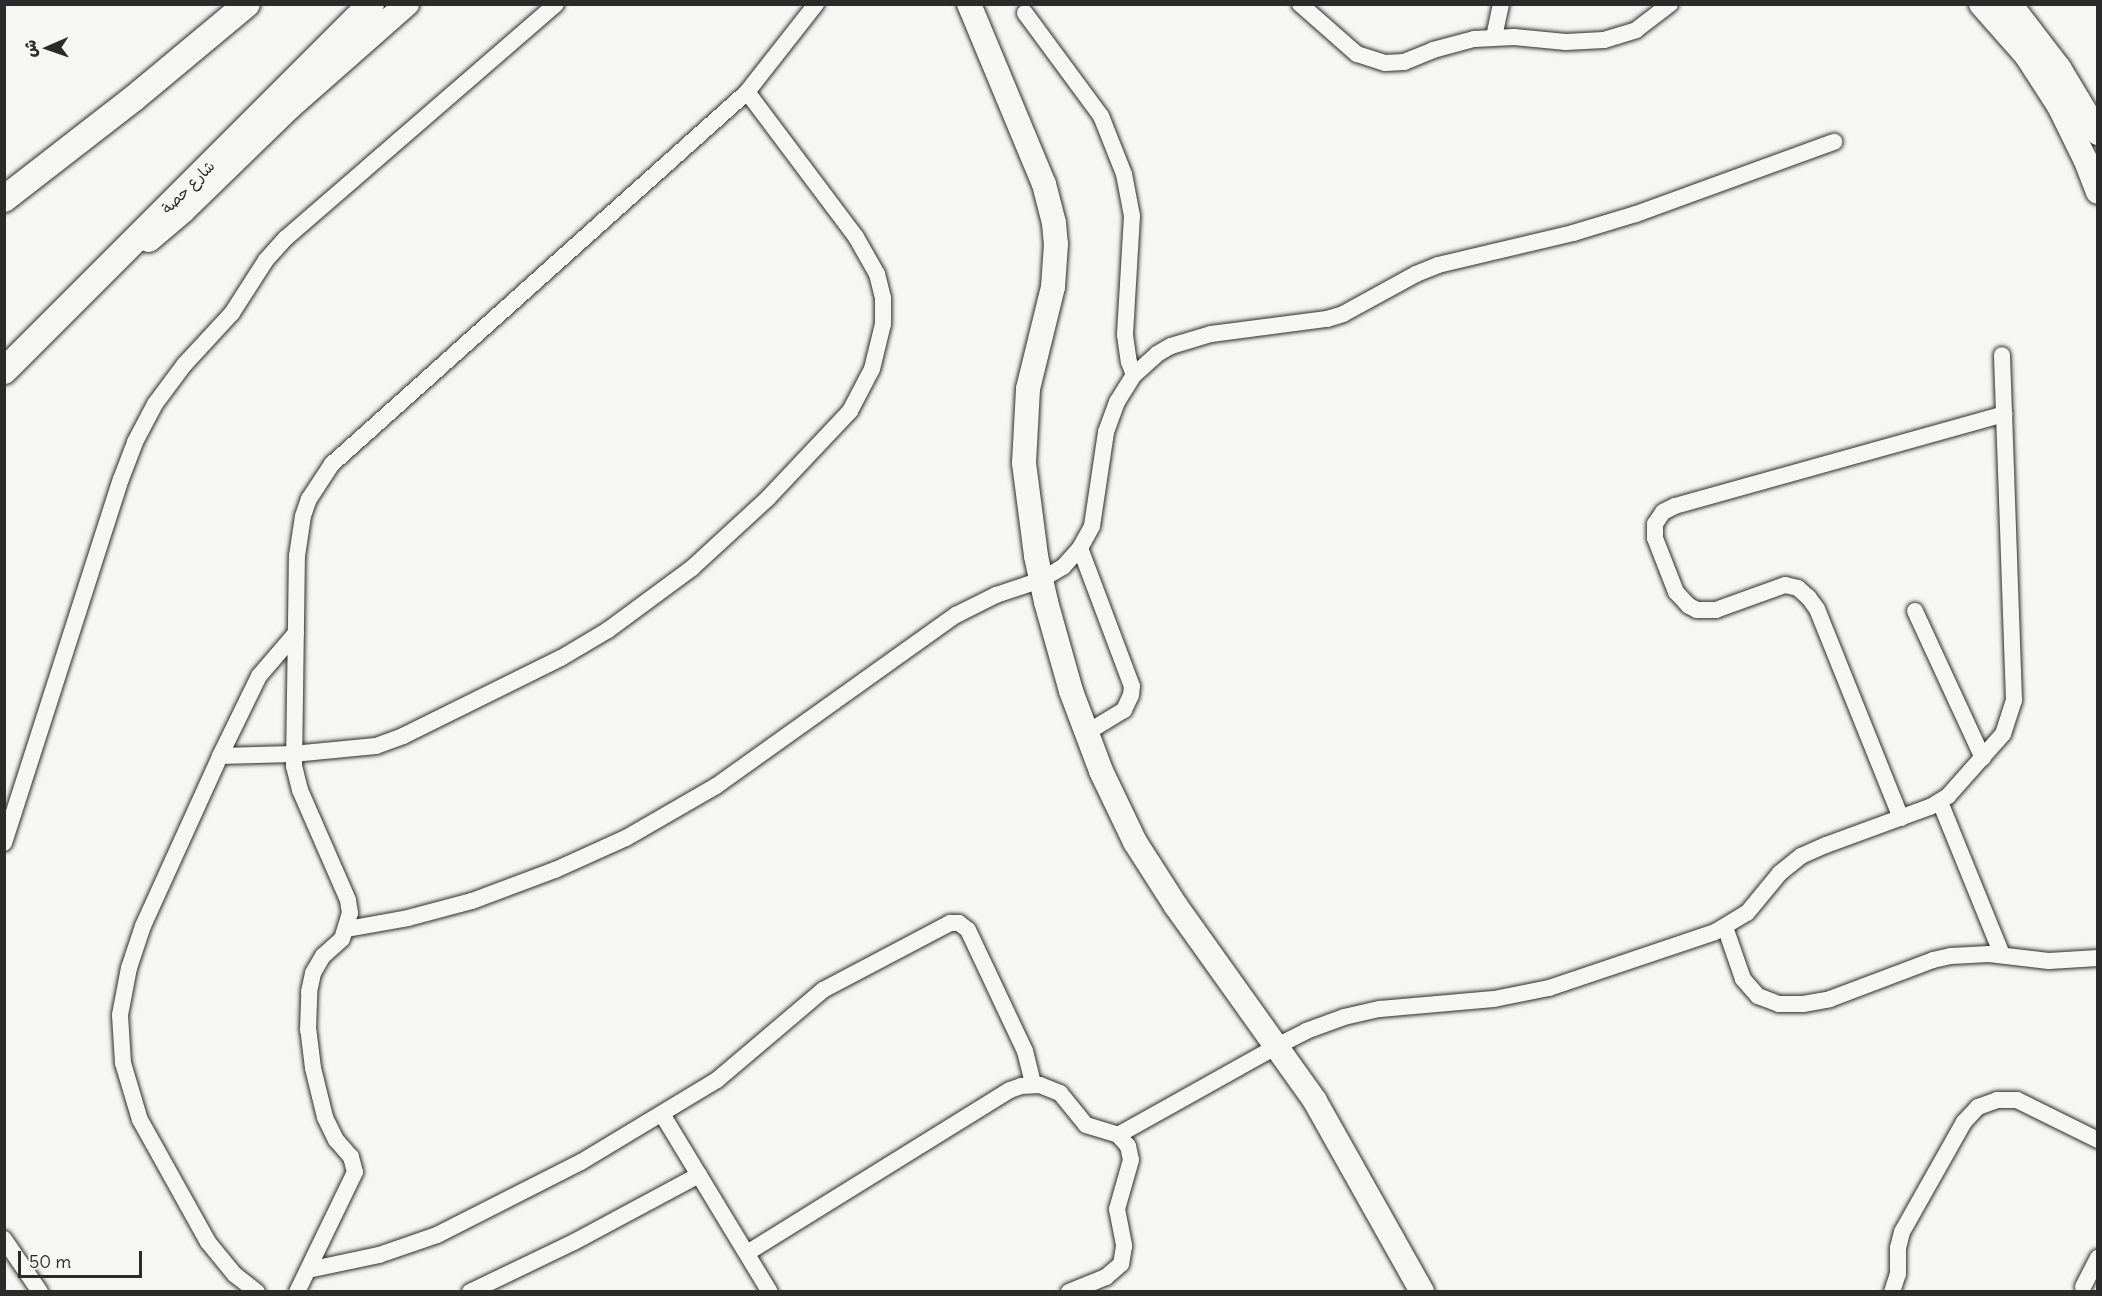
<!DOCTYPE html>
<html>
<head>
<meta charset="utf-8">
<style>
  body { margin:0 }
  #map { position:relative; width:2102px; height:1296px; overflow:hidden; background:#f6f6f2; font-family:Delius,"Playpen Sans Arabic",sans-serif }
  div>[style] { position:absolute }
  .roads { filter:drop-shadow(0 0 2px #2b2b2b) drop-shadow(0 0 2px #2b2b2b) }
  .street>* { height:16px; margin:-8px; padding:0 8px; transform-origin:8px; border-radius:8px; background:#f6f6f2 }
  .secondary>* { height:24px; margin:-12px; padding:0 12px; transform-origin:12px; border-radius:12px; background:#f6f6f2 }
  .primary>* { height:26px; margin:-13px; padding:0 13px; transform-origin:13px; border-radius:13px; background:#f6f6f2 }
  span { translate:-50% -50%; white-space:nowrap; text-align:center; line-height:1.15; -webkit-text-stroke:4.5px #f6f6f2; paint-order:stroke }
  .street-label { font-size:15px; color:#2b2b2b }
  .frame { position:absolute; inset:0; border:6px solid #2b2b2b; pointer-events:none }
  .north { position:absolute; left:18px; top:18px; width:60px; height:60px; -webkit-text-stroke:4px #f6f6f2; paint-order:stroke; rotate:268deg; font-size:16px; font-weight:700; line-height:24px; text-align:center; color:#2b2b2b }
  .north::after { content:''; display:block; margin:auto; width:21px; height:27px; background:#2b2b2b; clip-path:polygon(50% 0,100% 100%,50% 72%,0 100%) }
  .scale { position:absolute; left:18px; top:1251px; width:124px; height:27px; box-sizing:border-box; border:3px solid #2b2b2b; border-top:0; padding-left:8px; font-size:18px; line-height:21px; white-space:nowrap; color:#2b2b2b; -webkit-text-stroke:4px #f6f6f2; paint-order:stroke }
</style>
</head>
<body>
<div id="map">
  <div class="roads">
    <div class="street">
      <i style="left:1300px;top:4px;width:76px;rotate:41.3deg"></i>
      <i style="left:1357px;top:54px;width:29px;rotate:18deg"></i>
      <i style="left:1385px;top:63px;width:19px;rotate:-3deg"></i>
      <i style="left:1404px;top:62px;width:31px;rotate:-22deg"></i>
      <i style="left:1433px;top:50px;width:42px;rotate:-15deg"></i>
      <i style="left:1474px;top:39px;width:40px;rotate:-2.9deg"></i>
      <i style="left:1514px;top:37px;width:52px;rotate:5.5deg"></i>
      <i style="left:1566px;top:42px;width:38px;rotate:-3deg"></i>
      <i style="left:1604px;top:40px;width:34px;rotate:-17deg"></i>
      <i style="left:1636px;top:30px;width:43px;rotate:-37.4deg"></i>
      <i style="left:1025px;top:13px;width:128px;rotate:53.6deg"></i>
      <i style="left:1101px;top:116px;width:62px;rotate:68.4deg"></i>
      <i style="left:1124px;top:174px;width:43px;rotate:79.2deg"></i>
      <i style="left:1132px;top:216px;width:119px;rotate:93.4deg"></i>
      <i style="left:1125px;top:335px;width:27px;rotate:82deg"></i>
      <i style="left:1129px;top:362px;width:14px;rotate:69deg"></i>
      <i style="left:1494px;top:37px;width:34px;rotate:-78deg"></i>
      <i style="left:1080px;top:548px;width:147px;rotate:69.4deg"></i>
      <i style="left:1132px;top:686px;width:9px;rotate:96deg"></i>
      <i style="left:1131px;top:695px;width:17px;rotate:115deg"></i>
      <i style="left:1124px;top:710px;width:44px;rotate:148.8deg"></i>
      <i style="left:1915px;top:611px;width:162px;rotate:65.2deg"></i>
      <i style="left:220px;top:756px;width:73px;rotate:-1.6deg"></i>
      <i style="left:293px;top:754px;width:83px;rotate:-5.5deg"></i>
      <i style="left:376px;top:746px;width:29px;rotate:-20deg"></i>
      <i style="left:403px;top:736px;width:176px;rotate:-26.3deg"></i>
      <i style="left:561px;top:658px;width:55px;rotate:-30.8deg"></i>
      <i style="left:608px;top:630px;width:104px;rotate:-36.4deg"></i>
      <i style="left:692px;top:568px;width:103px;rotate:-42.6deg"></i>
      <i style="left:768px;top:498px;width:120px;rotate:-46.7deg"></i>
      <i style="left:850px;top:411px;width:47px;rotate:-62.4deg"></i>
      <i style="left:872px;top:369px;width:46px;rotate:-76.3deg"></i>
      <i style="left:883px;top:324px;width:26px;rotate:-90deg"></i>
      <i style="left:883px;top:298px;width:25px;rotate:-104deg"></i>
      <i style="left:877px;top:274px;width:43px;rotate:-119.6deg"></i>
      <i style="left:856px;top:237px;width:181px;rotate:-126.9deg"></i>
      <i style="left:1940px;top:802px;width:165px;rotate:67.9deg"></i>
      <i style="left:1901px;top:818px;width:225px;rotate:-111.9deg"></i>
      <i style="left:1817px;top:609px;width:14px;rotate:-126deg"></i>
      <i style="left:1809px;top:598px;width:15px;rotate:-138deg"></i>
      <i style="left:1798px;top:588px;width:13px;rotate:-167deg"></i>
      <i style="left:1785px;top:585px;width:73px;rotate:160.1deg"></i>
      <i style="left:1716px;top:610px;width:19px;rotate:180deg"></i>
      <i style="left:1697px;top:610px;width:9px;rotate:-153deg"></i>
      <i style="left:1689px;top:606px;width:19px;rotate:-133deg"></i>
      <i style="left:1676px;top:592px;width:58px;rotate:-111.3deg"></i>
      <i style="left:1655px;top:538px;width:14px;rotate:-90deg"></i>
      <i style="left:1655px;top:524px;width:14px;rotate:-56deg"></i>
      <i style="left:1663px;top:512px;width:13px;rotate:-27deg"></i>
      <i style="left:1675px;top:506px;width:342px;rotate:-15.6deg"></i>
      <i style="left:4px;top:843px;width:382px;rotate:-72.2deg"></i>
      <i style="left:121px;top:479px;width:40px;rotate:-69deg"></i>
      <i style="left:135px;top:442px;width:43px;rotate:-62.2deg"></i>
      <i style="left:155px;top:404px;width:49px;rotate:-53.4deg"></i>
      <i style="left:184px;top:365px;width:71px;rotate:-47.3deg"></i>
      <i style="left:232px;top:313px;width:63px;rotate:-57.3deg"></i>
      <i style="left:266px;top:260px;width:30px;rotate:-48deg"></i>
      <i style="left:286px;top:238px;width:357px;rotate:-40.9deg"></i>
      <i style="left:1725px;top:927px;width:55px;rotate:70.9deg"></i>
      <i style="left:1743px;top:979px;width:23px;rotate:49deg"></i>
      <i style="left:1758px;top:996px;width:22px;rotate:21deg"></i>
      <i style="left:1779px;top:1004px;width:24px"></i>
      <i style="left:1803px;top:1004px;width:27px;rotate:-10deg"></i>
      <i style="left:1830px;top:999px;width:110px;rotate:-20.7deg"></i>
      <i style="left:1933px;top:960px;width:18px;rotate:-13deg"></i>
      <i style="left:1951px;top:956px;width:38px;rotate:-3deg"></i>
      <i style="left:1989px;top:954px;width:60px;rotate:6.7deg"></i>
      <i style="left:2049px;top:961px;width:49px;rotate:-3.5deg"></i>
      <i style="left:347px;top:929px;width:62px;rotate:-10.2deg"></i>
      <i style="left:408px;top:918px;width:66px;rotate:-14.9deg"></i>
      <i style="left:472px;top:901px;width:89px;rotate:-20.5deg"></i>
      <i style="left:555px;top:870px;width:78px;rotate:-24.3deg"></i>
      <i style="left:626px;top:838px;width:104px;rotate:-30deg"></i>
      <i style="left:716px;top:786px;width:295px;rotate:-35.5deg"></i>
      <i style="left:956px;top:615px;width:45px;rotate:-26.6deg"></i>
      <i style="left:996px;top:595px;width:47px;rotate:-18.4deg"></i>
      <i style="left:1041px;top:580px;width:26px;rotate:-31deg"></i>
      <i style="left:1063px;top:567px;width:25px;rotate:-48deg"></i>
      <i style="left:1080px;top:548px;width:25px;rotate:-61deg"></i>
      <i style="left:1092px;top:526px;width:95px;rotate:-81.5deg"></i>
      <i style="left:1106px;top:432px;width:32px;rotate:-70deg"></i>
      <i style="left:1117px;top:402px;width:32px;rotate:-58deg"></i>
      <i style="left:1134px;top:375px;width:31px;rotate:-42deg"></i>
      <i style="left:1157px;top:354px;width:16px;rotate:-30deg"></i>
      <i style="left:1171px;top:346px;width:42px;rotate:-16.7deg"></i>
      <i style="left:1211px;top:334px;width:117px;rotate:-7.4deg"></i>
      <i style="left:1327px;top:319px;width:17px;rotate:-17deg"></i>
      <i style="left:1343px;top:314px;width:83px;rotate:-28.7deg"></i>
      <i style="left:1416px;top:274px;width:24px;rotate:-22deg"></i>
      <i style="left:1438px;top:265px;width:139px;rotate:-13.3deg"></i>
      <i style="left:1573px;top:233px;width:66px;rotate:-16.8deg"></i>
      <i style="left:1636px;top:214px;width:211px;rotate:-20deg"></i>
      <i style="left:662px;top:1114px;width:208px;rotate:58.8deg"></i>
      <i style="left:1118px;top:1135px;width:182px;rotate:-29.2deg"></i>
      <i style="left:1277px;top:1046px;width:33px;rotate:-27deg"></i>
      <i style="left:1306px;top:1031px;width:40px;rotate:-20.2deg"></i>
      <i style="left:1344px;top:1017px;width:37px;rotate:-13deg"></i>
      <i style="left:1380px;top:1009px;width:114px;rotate:-5deg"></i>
      <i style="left:1494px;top:999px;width:56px;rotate:-11.3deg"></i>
      <i style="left:1549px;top:988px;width:175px;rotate:-18.6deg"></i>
      <i style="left:1715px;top:932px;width:37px;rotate:-31deg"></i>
      <i style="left:1747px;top:913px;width:52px;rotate:-50.5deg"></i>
      <i style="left:1780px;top:873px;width:27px;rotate:-39deg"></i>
      <i style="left:1801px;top:856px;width:27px;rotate:-24deg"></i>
      <i style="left:1826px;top:845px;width:111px;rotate:-20.1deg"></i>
      <i style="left:1930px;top:807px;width:21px;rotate:-31deg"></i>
      <i style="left:1948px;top:796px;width:83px;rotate:-48.4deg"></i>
      <i style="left:2003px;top:734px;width:36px;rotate:-72deg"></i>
      <i style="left:2014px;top:700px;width:345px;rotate:-92deg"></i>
      <i style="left:4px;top:1239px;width:64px;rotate:55.8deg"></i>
      <i style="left:747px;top:1253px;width:309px;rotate:-31.8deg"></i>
      <i style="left:1010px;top:1090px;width:12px;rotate:-20deg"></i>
      <i style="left:1021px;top:1086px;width:19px;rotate:-3deg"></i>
      <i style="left:1040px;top:1085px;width:22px;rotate:22deg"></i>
      <i style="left:1060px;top:1093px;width:41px;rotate:50.9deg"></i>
      <i style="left:1086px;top:1125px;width:34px;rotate:17deg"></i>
      <i style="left:1118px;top:1135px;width:15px;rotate:48deg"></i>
      <i style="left:1128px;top:1146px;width:14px;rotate:78deg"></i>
      <i style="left:1131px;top:1160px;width:51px;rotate:105.9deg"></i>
      <i style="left:1117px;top:1209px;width:38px;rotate:79deg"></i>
      <i style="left:1124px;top:1246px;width:18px;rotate:99deg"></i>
      <i style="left:1121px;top:1264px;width:20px;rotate:139deg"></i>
      <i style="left:1106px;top:1277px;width:40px;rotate:158deg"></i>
      <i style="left:308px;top:1270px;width:73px;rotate:-11.9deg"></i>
      <i style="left:379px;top:1255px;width:61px;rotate:-19deg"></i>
      <i style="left:437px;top:1235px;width:161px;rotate:-26.9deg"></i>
      <i style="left:581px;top:1162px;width:159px;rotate:-31.1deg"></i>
      <i style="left:717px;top:1080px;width:139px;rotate:-40.3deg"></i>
      <i style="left:823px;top:990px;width:144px;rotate:-27.8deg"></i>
      <i style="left:950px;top:923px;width:9px"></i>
      <i style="left:959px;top:923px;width:11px;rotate:38deg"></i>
      <i style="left:968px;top:930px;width:134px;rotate:64.8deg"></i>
      <i style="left:1025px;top:1051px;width:34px;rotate:76deg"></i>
      <i style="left:2083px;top:1287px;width:33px;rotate:-63deg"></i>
      <i style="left:257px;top:1292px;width:28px;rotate:-142deg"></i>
      <i style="left:235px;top:1275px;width:43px;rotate:-129.3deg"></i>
      <i style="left:208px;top:1242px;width:140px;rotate:-119.1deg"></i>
      <i style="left:140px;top:1120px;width:59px;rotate:-106.6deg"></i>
      <i style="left:123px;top:1063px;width:48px;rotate:-93.6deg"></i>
      <i style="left:120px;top:1015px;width:48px;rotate:-79.2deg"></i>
      <i style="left:129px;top:968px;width:44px;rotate:-71.6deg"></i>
      <i style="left:143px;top:926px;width:187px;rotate:-65.6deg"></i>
      <i style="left:220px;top:756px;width:89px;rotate:-64deg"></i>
      <i style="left:259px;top:676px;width:57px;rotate:-49.3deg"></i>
      <i style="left:297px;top:1292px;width:133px;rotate:-64.2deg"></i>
      <i style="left:355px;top:1172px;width:16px;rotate:-105deg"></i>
      <i style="left:351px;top:1157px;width:23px;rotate:-131deg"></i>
      <i style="left:336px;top:1140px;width:25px;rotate:-116deg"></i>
      <i style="left:325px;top:1117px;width:50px;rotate:-103.8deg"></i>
      <i style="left:313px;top:1068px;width:38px;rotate:-97deg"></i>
      <i style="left:308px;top:1030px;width:38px;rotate:-88deg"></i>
      <i style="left:309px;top:992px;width:19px;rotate:-78deg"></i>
      <i style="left:313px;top:973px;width:20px;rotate:-60deg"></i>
      <i style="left:323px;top:956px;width:25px;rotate:-42deg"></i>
      <i style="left:342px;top:939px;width:27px;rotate:-73deg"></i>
      <i style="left:350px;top:913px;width:13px;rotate:-99deg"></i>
      <i style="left:348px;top:900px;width:120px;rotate:-113.6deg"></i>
      <i style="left:300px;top:790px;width:25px;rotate:-104deg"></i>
      <i style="left:294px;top:766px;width:210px;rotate:-89.2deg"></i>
      <i style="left:297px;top:556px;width:40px;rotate:-81.5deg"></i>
      <i style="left:303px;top:516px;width:18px;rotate:-71deg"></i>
      <i style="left:309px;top:499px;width:42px;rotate:-56.7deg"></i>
      <i style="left:332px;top:464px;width:557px;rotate:-41.87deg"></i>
      <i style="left:747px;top:92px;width:112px;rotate:-51.9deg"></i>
      <i style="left:470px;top:1292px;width:115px;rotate:-25.7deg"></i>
      <i style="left:574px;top:1242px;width:142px;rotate:-28.2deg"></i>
      <i style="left:1892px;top:1292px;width:19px;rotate:-72deg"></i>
      <i style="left:1898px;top:1274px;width:26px;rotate:-90deg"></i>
      <i style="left:1898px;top:1248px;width:16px;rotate:-76deg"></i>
      <i style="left:1902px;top:1232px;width:126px;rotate:-60.6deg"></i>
      <i style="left:1964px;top:1122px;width:21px;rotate:-47deg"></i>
      <i style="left:1978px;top:1107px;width:20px;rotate:-20deg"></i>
      <i style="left:1997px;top:1100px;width:20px"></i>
      <i style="left:2017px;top:1100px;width:90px;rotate:26.3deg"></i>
    </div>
    <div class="secondary">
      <i style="left:969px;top:4px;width:195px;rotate:67.4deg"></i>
      <i style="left:1044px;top:184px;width:40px;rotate:75.6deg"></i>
      <i style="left:1054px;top:223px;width:21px;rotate:85deg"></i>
      <i style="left:1056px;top:244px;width:43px;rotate:94deg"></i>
      <i style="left:1053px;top:287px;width:105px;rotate:103.8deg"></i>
      <i style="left:1028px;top:389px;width:74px;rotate:93.1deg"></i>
      <i style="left:1024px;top:463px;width:94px;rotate:82.6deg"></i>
      <i style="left:1036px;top:556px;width:47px;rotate:77.7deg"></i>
      <i style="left:1046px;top:602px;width:92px;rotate:74.3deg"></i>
      <i style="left:1071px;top:691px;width:85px;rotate:69.4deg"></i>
      <i style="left:1101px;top:771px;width:79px;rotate:64.4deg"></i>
      <i style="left:1135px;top:842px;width:76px;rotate:57.4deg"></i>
      <i style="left:1176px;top:906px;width:239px;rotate:54.5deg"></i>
      <i style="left:1315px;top:1101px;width:219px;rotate:60.7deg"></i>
      <i style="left:1981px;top:4px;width:68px;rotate:48.6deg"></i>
      <i style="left:2026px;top:55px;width:61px;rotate:57.1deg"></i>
      <i style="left:2059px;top:106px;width:61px;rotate:63.9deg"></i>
      <i style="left:2086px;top:161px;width:33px;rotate:69deg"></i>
      <i style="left:2010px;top:4px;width:81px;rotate:52.6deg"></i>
      <i style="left:2059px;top:68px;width:76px;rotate:59deg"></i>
      <i style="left:149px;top:240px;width:45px;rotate:-40.5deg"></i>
      <i style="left:183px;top:211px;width:149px;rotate:-44.2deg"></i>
      <i style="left:290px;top:107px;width:156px;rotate:-41.4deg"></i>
    </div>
    <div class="primary">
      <i style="left:4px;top:199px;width:163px;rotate:-37.8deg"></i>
      <i style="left:133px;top:99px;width:148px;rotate:-39.8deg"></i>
      <i style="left:4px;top:371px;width:519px;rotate:-45deg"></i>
    </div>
  </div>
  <div class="street-label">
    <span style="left:188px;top:187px;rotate:-45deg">شارع حصة</span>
  </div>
  <div class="frame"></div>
  <div class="north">ش</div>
  <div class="scale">50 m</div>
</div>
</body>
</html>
